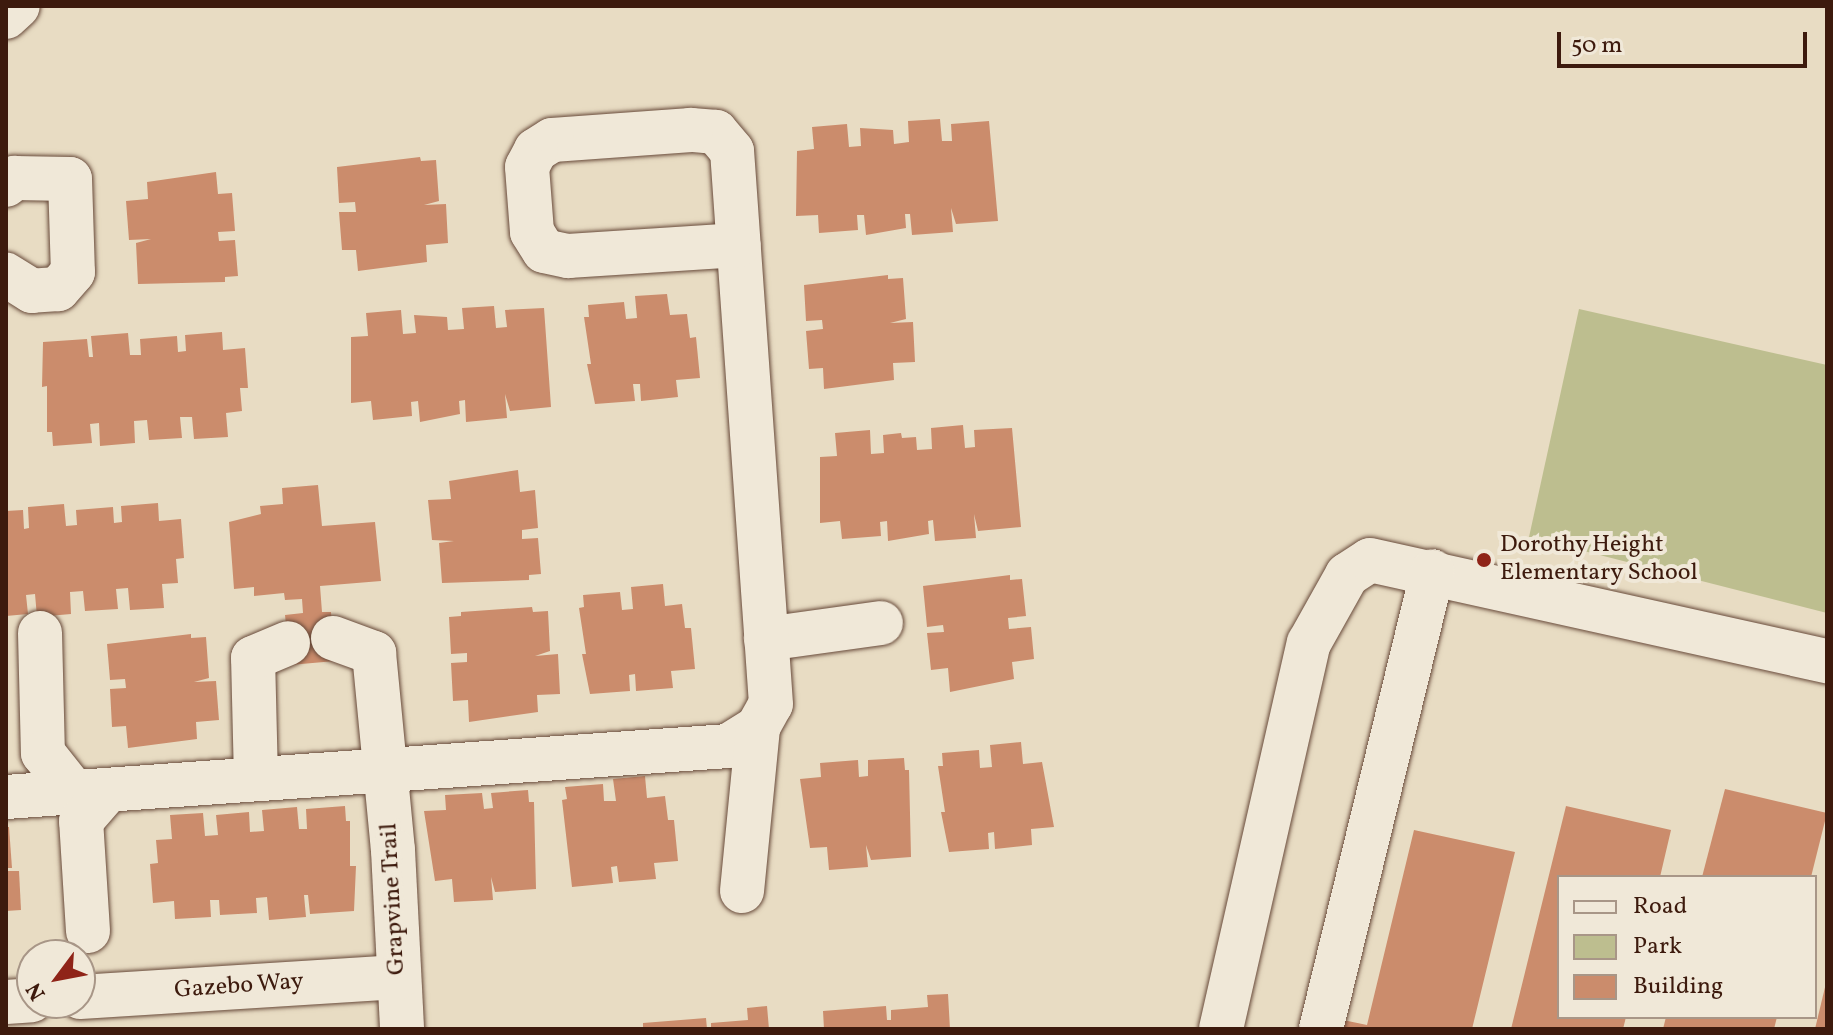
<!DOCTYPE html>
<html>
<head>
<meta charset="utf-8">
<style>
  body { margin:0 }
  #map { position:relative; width:1833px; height:1035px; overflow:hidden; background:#e8dcc3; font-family:Vollkorn,serif }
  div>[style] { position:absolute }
  .green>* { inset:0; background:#bdbe8f }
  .building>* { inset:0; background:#cb8c6c }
  .roads { filter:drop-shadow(0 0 2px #684a3a) drop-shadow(0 0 2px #684a3a) }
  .minor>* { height:44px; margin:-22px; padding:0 22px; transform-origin:22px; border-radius:22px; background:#f0e8d8 }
  .dots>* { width:22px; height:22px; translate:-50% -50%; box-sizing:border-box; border:4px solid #f0e8d8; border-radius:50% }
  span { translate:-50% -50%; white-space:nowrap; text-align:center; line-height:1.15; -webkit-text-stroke:8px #f0e8d8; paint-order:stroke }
  .poi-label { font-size:24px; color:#3d1a0d }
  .left { translate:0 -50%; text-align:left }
  .street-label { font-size:24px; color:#3d1a0d }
  .frame { position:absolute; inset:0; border:8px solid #3d1a0d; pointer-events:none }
  .legend { position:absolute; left:1557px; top:875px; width:260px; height:144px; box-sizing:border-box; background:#f0e8d8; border:2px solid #a89687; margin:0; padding:10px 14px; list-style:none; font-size:24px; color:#3d1a0d }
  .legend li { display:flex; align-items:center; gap:16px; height:40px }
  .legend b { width:40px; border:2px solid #a89687 }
  .north { position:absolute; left:16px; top:939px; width:80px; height:80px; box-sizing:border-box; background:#f0e8d8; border:2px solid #a89687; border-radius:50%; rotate:238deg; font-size:22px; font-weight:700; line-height:32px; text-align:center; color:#3d1a0d }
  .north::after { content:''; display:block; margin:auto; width:28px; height:36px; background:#8f2418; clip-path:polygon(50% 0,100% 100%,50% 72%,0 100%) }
  .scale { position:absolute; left:1557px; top:32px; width:250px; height:36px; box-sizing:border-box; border:4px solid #3d1a0d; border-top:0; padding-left:10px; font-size:24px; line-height:28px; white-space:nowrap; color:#3d1a0d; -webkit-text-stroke:6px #f0e8d8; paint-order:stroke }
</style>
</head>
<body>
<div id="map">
  <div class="green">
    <i style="clip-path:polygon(1579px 309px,1827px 365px,1827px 613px,1529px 537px)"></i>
  </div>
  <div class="building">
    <i style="clip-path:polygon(940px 119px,942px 141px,952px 141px,951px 124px,989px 121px,998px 221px,956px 224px,951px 208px,953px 232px,912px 235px,910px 214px,905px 214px,906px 228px,866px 235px,864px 215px,857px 215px,858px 230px,819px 233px,818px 215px,796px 216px,797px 151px,814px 149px,812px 127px,847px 124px,849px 147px,861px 146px,860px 128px,893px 130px,894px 144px,909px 142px,908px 121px)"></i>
    <i style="clip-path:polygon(420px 157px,421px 161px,436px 160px,439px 201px,424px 205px,446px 204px,448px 243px,426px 245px,427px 262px,358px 271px,356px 250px,342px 250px,339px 212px,356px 212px,355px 202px,339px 203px,337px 167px)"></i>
    <i style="clip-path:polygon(216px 172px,218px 194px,232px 193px,235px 231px,218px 232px,219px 241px,235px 240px,238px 276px,225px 277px,225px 282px,138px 284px,136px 243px,151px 239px,129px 240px,126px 201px,148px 199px,147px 182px)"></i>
    <i style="clip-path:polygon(888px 275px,888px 279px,903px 278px,906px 319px,890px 323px,913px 322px,915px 362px,893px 363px,894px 380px,824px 389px,823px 368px,809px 369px,806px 331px,823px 329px,822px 320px,806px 321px,804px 285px)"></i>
    <i style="clip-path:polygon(667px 294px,670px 315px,687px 314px,690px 338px,696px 337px,700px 378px,676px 380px,678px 397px,641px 401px,640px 384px,633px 384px,635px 401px,595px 404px,587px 364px,591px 364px,584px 317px,589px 317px,588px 305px,624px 302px,626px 319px,637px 318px,635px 296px)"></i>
    <i style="clip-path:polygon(494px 306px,496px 328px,507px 327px,505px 310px,544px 308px,551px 407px,510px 411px,505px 394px,507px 418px,466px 422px,465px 400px,459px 401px,460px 414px,420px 422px,418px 401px,411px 402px,412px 416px,373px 420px,371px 401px,351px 403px,351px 337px,368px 336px,366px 313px,401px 310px,403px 334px,416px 333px,414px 315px,447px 317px,448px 330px,464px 329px,462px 308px)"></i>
    <i style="clip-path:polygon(222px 332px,223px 350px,245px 348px,248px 388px,240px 388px,242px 411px,226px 413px,228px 437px,194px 439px,192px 417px,180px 417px,182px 438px,149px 440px,147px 420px,134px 421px,135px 443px,100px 446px,99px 423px,90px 424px,92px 443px,53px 446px,52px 432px,47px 432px,47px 386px,42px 387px,43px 342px,87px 339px,89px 357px,93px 357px,91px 336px,128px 333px,130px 355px,141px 355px,140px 339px,177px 336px,178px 352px,186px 351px,185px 335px)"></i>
    <i style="clip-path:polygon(963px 425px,965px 448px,975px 447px,974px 430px,1012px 428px,1021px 527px,978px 531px,974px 514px,976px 538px,935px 541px,933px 520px,928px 521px,929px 534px,888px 541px,887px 521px,880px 522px,881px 536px,842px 539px,840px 521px,820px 523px,820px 457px,837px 456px,835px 433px,870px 430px,871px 454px,884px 453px,883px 435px,901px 433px,902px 438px,916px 437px,917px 450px,932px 449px,931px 428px)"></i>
    <i style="clip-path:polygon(518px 470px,520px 492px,535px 490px,538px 528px,522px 530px,522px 539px,538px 538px,541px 574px,529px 575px,529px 580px,442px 583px,439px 543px,454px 541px,432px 540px,428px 500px,451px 499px,449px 481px)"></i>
    <i style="clip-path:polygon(318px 485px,322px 526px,375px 522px,381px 581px,320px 586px,322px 612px,331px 612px,335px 661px,290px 665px,285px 615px,303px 613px,302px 599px,285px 600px,284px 593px,254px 596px,254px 587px,234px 589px,229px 522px,261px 514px,260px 506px,283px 504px,282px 488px)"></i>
    <i style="clip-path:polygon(158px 503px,159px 521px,181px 519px,184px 558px,176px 559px,178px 583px,162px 584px,164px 608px,130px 610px,128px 588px,116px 589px,118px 609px,85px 611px,83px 591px,70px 592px,71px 614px,37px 617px,35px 594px,26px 595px,28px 614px,6px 616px,6px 511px,23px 510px,24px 529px,29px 528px,28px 507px,64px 504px,66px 526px,77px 525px,76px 510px,113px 507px,114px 523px,122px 522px,121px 506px)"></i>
    <i style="clip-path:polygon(1010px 575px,1010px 580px,1022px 579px,1026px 616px,1008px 618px,1009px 629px,1031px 627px,1034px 659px,1012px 662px,1014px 679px,950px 692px,948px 668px,931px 670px,927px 633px,944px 632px,943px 625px,927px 627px,923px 586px)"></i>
    <i style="clip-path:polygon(663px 584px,665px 606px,682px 604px,685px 628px,691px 628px,695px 669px,671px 671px,673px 688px,636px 691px,635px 674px,629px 675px,630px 691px,590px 694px,582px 654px,586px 654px,579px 608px,584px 607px,583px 595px,620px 592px,622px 610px,633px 609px,631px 587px)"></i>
    <i style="clip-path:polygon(532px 607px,533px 612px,548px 611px,550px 651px,535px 656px,558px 654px,560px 694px,537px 695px,538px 712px,469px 722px,468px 700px,453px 701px,451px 663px,467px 662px,467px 653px,451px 654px,449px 617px,461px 616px,461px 612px)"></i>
    <i style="clip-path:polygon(191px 634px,191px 638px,206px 637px,209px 678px,194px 682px,216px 681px,219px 720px,196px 722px,197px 739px,128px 748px,126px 726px,112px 727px,110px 689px,126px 688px,125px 679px,110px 680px,107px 644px)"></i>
    <i style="clip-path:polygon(1021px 742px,1023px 764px,1042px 762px,1054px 827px,1031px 829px,1032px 845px,995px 849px,994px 832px,988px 833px,989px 849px,949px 852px,941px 812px,945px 812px,938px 766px,943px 766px,942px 753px,979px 750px,980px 768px,992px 767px,990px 745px)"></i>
    <i style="clip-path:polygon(904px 758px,905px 770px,909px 770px,911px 857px,871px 860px,866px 845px,868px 867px,829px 870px,827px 847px,810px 848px,800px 779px,821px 777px,820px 763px,858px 760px,859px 777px,868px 776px,868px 760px)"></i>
    <i style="clip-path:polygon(645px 776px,647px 798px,665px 796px,668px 820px,674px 820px,678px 861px,654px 863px,656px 879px,619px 882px,617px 866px,611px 867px,613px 883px,572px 887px,562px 800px,567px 799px,565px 787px,603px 784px,604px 801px,616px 801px,613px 779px)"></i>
    <i style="clip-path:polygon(1725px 789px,1827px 813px,1811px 877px,1702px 877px)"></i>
    <i style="clip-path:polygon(528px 790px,529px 802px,534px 802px,536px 889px,495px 892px,491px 877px,493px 900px,454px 902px,452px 879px,435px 881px,424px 811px,446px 810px,445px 795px,482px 793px,484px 809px,493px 808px,491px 793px)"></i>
    <i style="clip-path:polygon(345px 806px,346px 821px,350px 821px,350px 866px,356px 866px,354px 911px,310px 914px,308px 895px,304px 895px,306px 917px,269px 920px,267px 897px,256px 898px,257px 913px,220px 915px,219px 900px,210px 900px,211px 917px,175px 919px,174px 901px,153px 903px,150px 864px,158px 863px,156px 840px,172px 839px,170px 815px,203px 813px,205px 836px,218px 835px,216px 815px,249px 812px,250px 832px,264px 831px,262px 810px,297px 807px,299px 829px,307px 829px,306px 809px)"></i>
    <i style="clip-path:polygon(1566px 806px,1671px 830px,1660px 877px,1559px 877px,1559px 1017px,1626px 1017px,1623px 1029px,1511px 1029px)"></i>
    <i style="clip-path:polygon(6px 827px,9px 827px,12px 868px,6px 868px)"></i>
    <i style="clip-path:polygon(1414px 830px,1515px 852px,1472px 1029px,1341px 1029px,1343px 1020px,1367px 1025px)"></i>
    <i style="clip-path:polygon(6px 871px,19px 871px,21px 910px,6px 911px)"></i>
    <i style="clip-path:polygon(1826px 983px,1827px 1029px,1815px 1029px)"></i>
    <i style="clip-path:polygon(948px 994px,950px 1029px,824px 1029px,823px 1011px,886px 1006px,887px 1020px,891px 1020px,891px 1010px,928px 1007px,927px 995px)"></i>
    <i style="clip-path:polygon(767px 1006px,769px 1029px,711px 1029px,711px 1023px,748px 1020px,747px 1008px)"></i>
    <i style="clip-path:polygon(1666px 1017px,1777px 1017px,1774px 1029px,1663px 1029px)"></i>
    <i style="clip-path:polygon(706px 1018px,707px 1029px,643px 1029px,643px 1023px)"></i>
  </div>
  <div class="roads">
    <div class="minor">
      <i style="left:6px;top:17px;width:16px;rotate:-43deg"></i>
      <i style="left:6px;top:185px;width:11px;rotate:-41deg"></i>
      <i style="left:14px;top:178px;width:56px;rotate:1deg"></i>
      <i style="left:70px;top:179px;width:93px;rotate:88.2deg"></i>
      <i style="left:73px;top:272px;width:23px;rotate:131deg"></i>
      <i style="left:58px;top:289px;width:26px;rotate:176deg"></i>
      <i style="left:32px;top:291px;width:31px;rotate:-148deg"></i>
      <i style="left:40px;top:633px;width:120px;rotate:88.6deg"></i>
      <i style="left:43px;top:753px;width:50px;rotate:51.5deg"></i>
      <i style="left:333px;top:638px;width:44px;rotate:20.1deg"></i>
      <i style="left:374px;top:653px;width:198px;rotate:84.5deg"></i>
      <i style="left:393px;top:850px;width:179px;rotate:87.1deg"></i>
      <i style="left:766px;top:639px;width:116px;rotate:-7.9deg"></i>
      <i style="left:256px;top:779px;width:121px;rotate:-91.4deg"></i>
      <i style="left:253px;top:658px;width:38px;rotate:-23deg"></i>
      <i style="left:6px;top:797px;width:724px;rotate:-4.04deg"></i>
      <i style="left:728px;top:746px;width:36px;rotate:-32deg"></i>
      <i style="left:758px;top:727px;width:26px;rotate:-61deg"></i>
      <i style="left:771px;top:704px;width:554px;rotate:-94.03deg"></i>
      <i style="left:732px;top:151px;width:25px;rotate:-130deg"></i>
      <i style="left:716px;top:132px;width:25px;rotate:-175deg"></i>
      <i style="left:691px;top:130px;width:139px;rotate:175.9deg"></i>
      <i style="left:552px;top:140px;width:19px;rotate:148deg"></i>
      <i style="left:536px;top:150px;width:19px;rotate:118deg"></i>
      <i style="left:527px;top:167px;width:65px;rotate:85.6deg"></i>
      <i style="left:532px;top:232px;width:22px;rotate:58deg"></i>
      <i style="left:544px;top:251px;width:25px;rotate:12deg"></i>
      <i style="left:568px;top:256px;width:171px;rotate:-3.7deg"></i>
      <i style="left:742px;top:891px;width:165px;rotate:-84.4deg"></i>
      <i style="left:88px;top:931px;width:110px;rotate:-93.6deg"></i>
      <i style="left:81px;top:821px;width:41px;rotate:-48.9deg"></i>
      <i style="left:80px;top:997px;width:319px;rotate:-3.6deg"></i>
      <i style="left:6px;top:1002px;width:26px;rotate:-4deg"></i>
      <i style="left:1221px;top:1029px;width:396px;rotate:-77.2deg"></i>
      <i style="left:1309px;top:643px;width:78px;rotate:-60.8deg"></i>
      <i style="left:1347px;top:575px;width:27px;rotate:-33deg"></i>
      <i style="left:1370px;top:560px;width:468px;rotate:12.5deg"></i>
      <i style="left:1321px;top:1029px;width:471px;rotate:-76.3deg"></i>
    </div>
  </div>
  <div class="dots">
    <i style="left:1484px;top:560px;background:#8f2418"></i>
  </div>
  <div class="poi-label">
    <span class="left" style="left:1500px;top:560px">Dorothy Height<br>Elementary School</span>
  </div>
  <div class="street-label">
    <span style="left:394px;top:899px;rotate:-93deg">Grapvine Trail</span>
    <span style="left:239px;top:987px;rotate:-4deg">Gazebo Way</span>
  </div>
  <div class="frame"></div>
  <ul class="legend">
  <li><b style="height:10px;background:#f0e8d8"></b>Road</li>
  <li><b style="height:22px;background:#bdbe8f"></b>Park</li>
  <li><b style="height:22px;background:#cb8c6c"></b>Building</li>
  </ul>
  <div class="north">N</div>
  <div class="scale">50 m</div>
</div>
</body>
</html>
